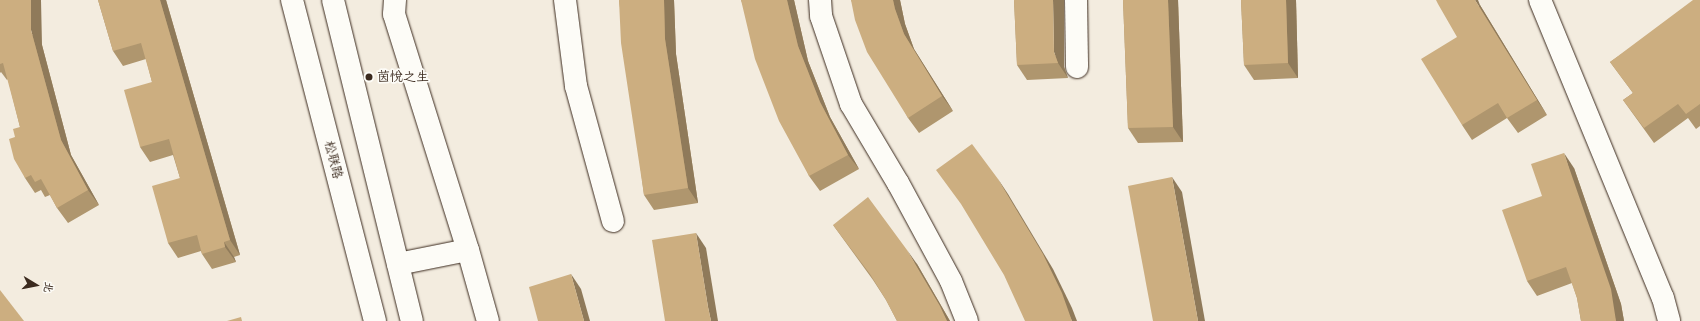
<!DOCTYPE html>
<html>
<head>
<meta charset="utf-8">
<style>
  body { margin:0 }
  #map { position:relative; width:1700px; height:321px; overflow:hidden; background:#f3ecdf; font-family:"Architects Daughter","LXGW WenKai TC",sans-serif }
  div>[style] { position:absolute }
  .roads { filter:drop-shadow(0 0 1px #3b2a1e) drop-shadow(0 0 1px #3b2a1e) }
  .minor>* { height:22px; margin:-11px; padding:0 11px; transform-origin:11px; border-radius:11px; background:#fdfcf7 }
  .tertiary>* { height:22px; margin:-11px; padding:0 11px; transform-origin:11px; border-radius:11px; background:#fdfcf7 }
  .wall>* { inset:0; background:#af966e }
  .shaded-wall>* { inset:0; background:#8f7a5a }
  .building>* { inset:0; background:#ccae80 }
  .dots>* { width:11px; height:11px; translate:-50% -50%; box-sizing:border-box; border:2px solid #fdfcf7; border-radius:50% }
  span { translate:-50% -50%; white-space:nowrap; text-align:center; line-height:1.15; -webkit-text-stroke:3.5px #fdfcf7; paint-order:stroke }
  .poi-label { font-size:13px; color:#3b2a1e }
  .left { translate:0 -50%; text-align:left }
  .street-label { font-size:13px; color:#3b2a1e }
  .north { position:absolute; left:16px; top:265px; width:40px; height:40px; -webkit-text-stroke:3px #fdfcf7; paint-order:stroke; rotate:100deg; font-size:11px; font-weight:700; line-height:16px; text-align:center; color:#3b2a1e }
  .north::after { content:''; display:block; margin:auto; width:14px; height:18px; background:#3b2a1e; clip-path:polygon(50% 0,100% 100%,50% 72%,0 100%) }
</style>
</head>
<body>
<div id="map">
  <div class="roads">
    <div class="minor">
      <i style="left:395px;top:0;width:14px;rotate:94deg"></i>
      <i style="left:394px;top:14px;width:247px;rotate:72.6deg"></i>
      <i style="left:565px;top:0;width:87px;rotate:82.7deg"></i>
      <i style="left:576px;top:86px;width:140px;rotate:74.7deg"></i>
      <i style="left:820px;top:0;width:16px;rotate:86deg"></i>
      <i style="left:821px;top:16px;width:93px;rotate:71.2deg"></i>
      <i style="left:851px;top:104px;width:92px;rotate:59.3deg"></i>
      <i style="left:898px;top:183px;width:111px;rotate:61.6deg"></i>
      <i style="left:951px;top:281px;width:43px;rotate:68.2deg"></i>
      <i style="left:1076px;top:0;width:67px;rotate:89.1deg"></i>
      <i style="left:1540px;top:0;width:322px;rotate:67.6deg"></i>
      <i style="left:1663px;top:298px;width:24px;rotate:75deg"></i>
      <i style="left:398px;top:264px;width:71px;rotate:-11.3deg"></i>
      <i style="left:468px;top:250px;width:74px;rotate:74.3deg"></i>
    </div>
    <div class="tertiary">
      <i style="left:292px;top:0;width:332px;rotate:75.5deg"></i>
      <i style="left:333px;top:0;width:331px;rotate:76.2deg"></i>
    </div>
  </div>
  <div class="wall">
    <i style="clip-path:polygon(0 0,42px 45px,71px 155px,99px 205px,68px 223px,57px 208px,50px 195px,45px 197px,41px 190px,35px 193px,25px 178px,15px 137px,20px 127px,8px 79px,7px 80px,1px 72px,0 73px)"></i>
    <i style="clip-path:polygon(98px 0,166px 0,240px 255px,234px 257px,236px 262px,212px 269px,202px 254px,201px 251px,178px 258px,168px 243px,180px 178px,173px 155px,150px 162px,140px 147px,152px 82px,146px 59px,123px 66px,113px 51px)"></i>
    <i style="clip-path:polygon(619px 0,674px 0,676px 54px,698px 203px,654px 210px,644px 195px)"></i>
    <i style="clip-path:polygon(741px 0,794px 0,808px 61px,830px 117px,859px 169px,820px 191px,809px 176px)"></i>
    <i style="clip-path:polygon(851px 0,900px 0,905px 24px,914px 49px,953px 111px,919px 133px,908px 118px)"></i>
    <i style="clip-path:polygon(1014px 0,1064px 67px,1068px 78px,1027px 80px,1017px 65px)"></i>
    <i style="clip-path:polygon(1123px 0,1178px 0,1183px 142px,1138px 143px,1128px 128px)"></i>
    <i style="clip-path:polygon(1241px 0,1296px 0,1298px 78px,1254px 80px,1244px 65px)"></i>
    <i style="clip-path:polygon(1700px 0,1700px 126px,1696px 129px,1688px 118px,1654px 143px,1623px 100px,1633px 93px,1610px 62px)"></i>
    <i style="clip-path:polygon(1480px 5px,1547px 115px,1518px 133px,1507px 118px,1472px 140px,1462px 125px,1457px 37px)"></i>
    <i style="clip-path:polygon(1574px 168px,1621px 304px,1624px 321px,1581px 321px,1577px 298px,1572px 283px,1537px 296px,1527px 281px)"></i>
    <i style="clip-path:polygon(833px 225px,917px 264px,950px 321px,897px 321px,886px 300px,873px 280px)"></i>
  </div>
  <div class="shaded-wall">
    <i style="clip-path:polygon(31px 0,41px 0,42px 45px,71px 155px,99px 205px,88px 190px,61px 140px,31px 30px)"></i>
    <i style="clip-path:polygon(160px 0,166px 0,240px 255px,230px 240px)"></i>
    <i style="clip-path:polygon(664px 0,674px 0,676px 54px,698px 203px,688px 188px,665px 39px)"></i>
    <i style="clip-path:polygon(787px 0,794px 0,808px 61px,830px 117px,859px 169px,848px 155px,820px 102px,798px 46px)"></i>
    <i style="clip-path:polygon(893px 0,900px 0,905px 24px,914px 49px,953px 111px,942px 96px,904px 34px,895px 9px)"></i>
    <i style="clip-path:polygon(1053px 0,1064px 0,1064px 67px,1068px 78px,1058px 63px,1054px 52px)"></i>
    <i style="clip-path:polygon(1168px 0,1178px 0,1183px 142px,1173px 127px)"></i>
    <i style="clip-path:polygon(1286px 0,1296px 0,1298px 78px,1288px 63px)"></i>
    <i style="clip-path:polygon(1475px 0,1478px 0,1480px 5px,1547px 115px,1537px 100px)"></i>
    <i style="clip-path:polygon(1564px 153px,1574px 168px,1621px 304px,1624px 321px,1616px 321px)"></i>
    <i style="clip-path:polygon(1172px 177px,1182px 192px,1205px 321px,1198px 321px)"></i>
    <i style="clip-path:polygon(998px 179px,1008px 194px,1053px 269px,1072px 308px,1077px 321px,1072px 321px)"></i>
    <i style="clip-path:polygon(696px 233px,706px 248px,718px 321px,711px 321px,708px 307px)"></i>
    <i style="clip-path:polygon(224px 242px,234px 257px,236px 262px,225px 247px)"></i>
    <i style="clip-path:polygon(907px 250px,917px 264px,950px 321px,947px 321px)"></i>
    <i style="clip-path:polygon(571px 274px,581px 289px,590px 321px,584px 321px)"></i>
  </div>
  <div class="building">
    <i style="clip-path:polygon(0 0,31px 0,31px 30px,61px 140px,88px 190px,57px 208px,41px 179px,35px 182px,31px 175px,25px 178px,14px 159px,9px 139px,15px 137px,13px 129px,20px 127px,3px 63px,0 64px)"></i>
    <i style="clip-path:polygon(98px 0,160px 0,230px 240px,224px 242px,225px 247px,202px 254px,197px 235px,168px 243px,152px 186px,180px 178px,169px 139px,140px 147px,124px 90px,152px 82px,141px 43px,113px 51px)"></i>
    <i style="clip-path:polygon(619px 0,664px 0,665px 39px,688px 188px,644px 195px,621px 43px)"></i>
    <i style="clip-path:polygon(741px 0,787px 0,798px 46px,820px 102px,848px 155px,809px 176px,779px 121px,755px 59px)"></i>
    <i style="clip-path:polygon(851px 0,893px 0,895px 9px,904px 34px,942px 96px,908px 118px,867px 52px,855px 20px)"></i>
    <i style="clip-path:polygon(1014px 0,1053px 0,1054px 52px,1058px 63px,1017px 65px)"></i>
    <i style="clip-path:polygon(1123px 0,1168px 0,1173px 127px,1128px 128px)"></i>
    <i style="clip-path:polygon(1241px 0,1286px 0,1288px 63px,1244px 65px)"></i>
    <i style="clip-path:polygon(1436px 0,1475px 0,1537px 100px,1507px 118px,1498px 103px,1462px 125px,1421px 59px,1457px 37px,1438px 4px)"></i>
    <i style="clip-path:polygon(1693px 0,1700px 0,1700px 104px,1686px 114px,1678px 104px,1644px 128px,1623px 100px,1633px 93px,1610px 62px)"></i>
    <i style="clip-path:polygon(972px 144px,998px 179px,1043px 254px,1062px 293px,1072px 321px,1025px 321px,1004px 275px,961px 204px,936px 170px)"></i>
    <i style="clip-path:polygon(1564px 153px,1611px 289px,1616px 321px,1581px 321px,1577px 298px,1566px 267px,1527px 281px,1502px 210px,1542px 196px,1531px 164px)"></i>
    <i style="clip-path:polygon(1172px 177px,1198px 321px,1153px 321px,1128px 186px)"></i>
    <i style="clip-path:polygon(868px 197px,907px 250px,940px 306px,947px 321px,897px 321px,886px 300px,870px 274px,833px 225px)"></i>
    <i style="clip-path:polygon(696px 233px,708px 307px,711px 321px,665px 321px,652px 240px)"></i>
    <i style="clip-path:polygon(571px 274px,584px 321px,538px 321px,529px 287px)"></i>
    <i style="clip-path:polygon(0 290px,24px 321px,0 321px)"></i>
    <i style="clip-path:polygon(241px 317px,242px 321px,227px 321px)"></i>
  </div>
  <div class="dots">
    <i style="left:369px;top:77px;background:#3b2a1e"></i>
  </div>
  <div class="poi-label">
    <span class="left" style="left:377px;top:77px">茵悦之生</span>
  </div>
  <div class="street-label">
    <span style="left:333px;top:160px;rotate:76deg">松联路</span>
  </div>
  <div class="north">北</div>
</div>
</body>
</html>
